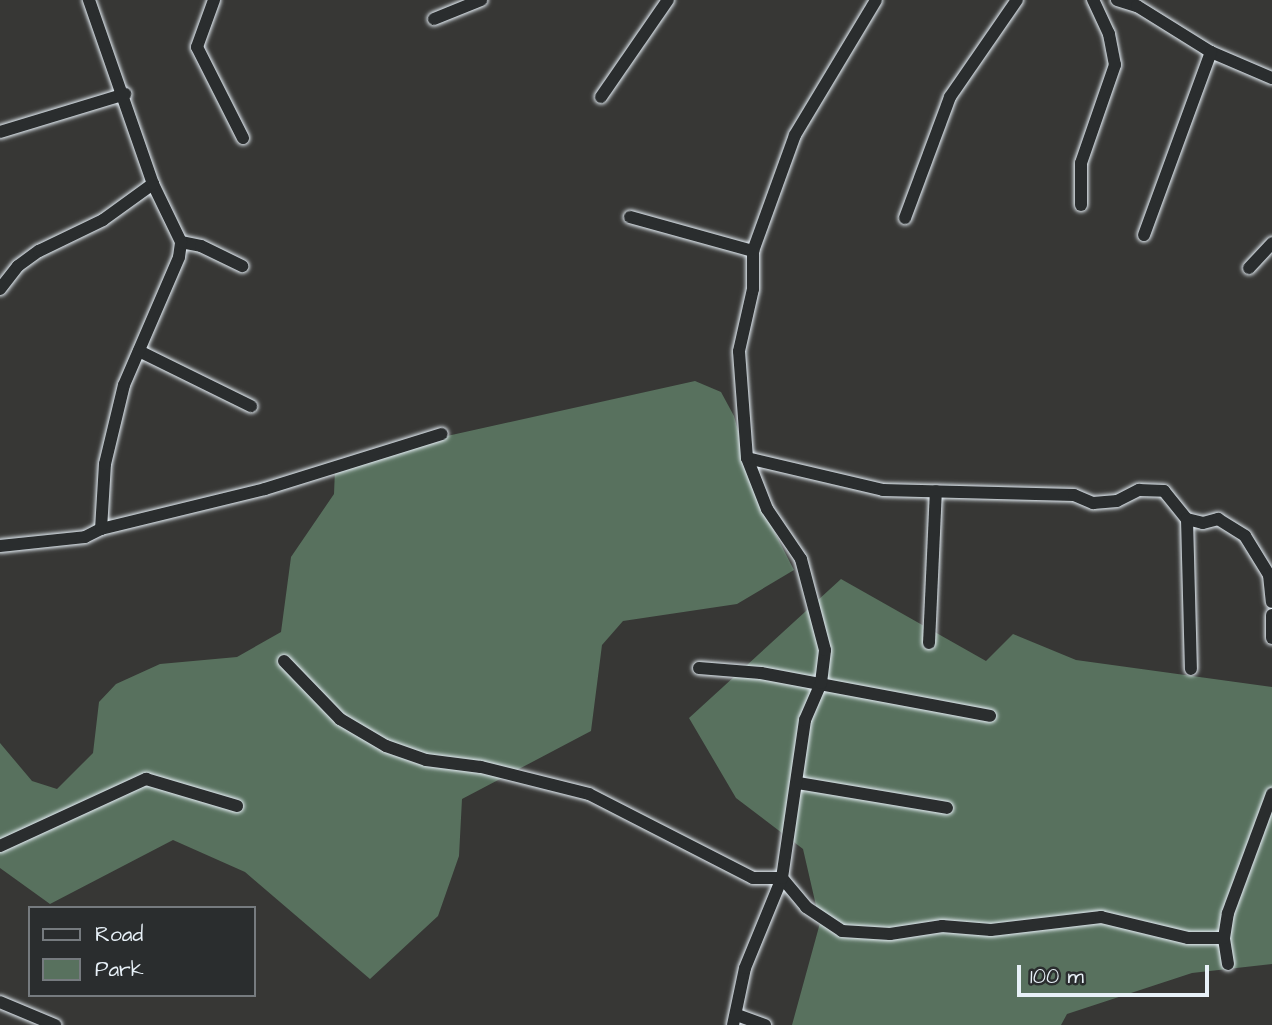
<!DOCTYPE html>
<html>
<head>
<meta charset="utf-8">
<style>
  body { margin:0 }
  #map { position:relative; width:1272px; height:1025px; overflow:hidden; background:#373735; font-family:"Architects Daughter",sans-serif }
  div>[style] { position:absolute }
  .green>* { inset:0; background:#58715e }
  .roads { filter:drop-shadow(0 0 2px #e8f1f8) drop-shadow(0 0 2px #e8f1f8) }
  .minor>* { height:12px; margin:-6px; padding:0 6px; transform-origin:6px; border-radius:6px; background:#2a2d2e }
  span { translate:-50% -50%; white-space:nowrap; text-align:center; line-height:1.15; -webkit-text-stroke:5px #2a2d2e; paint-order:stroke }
  .legend { position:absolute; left:28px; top:906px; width:228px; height:91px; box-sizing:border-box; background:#2a2d2e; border:2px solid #767b7f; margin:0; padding:9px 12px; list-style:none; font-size:21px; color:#e8f1f8 }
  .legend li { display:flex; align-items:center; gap:14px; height:35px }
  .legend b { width:35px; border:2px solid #767b7f }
  .scale { position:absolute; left:1017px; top:965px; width:192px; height:32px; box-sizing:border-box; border:4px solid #e8f1f8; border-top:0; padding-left:9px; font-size:21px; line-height:24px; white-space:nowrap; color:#e8f1f8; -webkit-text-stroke:5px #2a2d2e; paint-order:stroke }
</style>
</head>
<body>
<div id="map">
  <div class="green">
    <i style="clip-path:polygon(695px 381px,721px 392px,734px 416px,756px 496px,794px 570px,737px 604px,623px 621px,602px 645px,591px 731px,462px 799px,459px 856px,438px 916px,370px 979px,245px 872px,173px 840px,50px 904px,0 868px,0 743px,32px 781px,57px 789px,93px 753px,99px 702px,116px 684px,160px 664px,237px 657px,281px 632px,291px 557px,334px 494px,335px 469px,357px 456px)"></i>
    <i style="clip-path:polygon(841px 579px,986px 661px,1013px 634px,1076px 660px,1272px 687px,1272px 964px,1192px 973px,1067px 1014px,1061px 1025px,792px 1025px,820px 923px,803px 849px,736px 798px,689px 718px)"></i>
  </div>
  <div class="roads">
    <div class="minor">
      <i style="left:214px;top:0;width:50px;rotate:109.9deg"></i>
      <i style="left:197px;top:47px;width:102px;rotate:63.2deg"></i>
      <i style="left:1117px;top:0;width:21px;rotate:17deg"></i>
      <i style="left:1137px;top:6px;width:87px;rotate:31.9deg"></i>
      <i style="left:1211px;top:52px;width:66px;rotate:23.1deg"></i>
      <i style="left:434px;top:19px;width:51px;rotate:-22deg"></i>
      <i style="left:601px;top:97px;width:118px;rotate:-55.4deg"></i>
      <i style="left:0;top:132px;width:131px;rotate:-16.9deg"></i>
      <i style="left:1081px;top:205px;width:42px;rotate:-90deg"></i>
      <i style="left:1081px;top:163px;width:104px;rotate:-70.9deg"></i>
      <i style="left:1115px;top:65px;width:32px;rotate:-101deg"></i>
      <i style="left:1109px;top:34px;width:38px;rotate:-115deg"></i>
      <i style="left:630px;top:217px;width:128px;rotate:15.5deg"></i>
      <i style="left:905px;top:218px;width:129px;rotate:-69.6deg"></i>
      <i style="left:950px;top:97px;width:118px;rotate:-55.4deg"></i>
      <i style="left:1144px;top:235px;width:195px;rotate:-69.9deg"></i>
      <i style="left:181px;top:242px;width:20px;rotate:11deg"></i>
      <i style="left:201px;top:246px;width:46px;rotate:26deg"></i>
      <i style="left:1249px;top:268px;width:34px;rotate:-47deg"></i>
      <i style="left:0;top:289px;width:29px;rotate:-52deg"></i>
      <i style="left:18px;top:266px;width:26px;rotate:-36deg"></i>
      <i style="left:39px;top:251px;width:71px;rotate:-25.8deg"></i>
      <i style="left:103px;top:220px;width:62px;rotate:-35.8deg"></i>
      <i style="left:139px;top:351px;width:125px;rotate:26.2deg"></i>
      <i style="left:747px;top:458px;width:140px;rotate:13.2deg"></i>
      <i style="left:883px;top:490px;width:191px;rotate:1.5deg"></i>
      <i style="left:1074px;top:495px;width:21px;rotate:23deg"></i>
      <i style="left:1093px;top:503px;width:24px;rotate:-5deg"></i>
      <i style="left:1117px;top:501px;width:25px;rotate:-27deg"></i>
      <i style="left:1139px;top:490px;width:25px;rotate:2deg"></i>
      <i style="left:1164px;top:491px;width:36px;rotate:51deg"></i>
      <i style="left:1187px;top:519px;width:16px;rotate:14deg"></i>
      <i style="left:1203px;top:523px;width:16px;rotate:-15deg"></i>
      <i style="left:1218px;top:519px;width:32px;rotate:32deg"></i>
      <i style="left:1245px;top:536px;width:46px;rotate:58.4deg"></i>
      <i style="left:1269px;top:575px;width:27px;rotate:84deg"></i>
      <i style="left:1187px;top:519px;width:150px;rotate:88.5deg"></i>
      <i style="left:101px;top:529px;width:169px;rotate:-13.7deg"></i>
      <i style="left:265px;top:489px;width:185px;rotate:-17.3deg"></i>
      <i style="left:0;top:546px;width:85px;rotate:-6deg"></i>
      <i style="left:85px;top:537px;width:18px;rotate:-27deg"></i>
      <i style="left:101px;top:529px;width:65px;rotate:-86.5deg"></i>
      <i style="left:105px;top:464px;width:81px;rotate:-76.5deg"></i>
      <i style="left:124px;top:385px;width:139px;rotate:-66.7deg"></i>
      <i style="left:179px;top:257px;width:15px;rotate:-82deg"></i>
      <i style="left:181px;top:242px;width:64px;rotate:-115.8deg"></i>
      <i style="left:153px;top:184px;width:195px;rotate:-109.2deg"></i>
      <i style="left:1272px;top:615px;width:23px;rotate:90deg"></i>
      <i style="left:929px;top:643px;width:152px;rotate:-87.4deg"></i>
      <i style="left:284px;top:661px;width:81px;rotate:46deg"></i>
      <i style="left:340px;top:719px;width:53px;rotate:30.4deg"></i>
      <i style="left:386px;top:746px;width:42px;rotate:19.3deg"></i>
      <i style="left:426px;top:760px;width:55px;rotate:7.3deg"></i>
      <i style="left:481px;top:767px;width:111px;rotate:14deg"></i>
      <i style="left:589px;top:794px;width:184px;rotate:27.1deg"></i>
      <i style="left:753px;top:878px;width:29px"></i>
      <i style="left:782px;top:878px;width:38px;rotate:50deg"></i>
      <i style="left:806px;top:907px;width:43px;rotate:33.7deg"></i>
      <i style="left:842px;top:931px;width:48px;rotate:3.6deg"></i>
      <i style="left:890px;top:934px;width:53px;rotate:-8.7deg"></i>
      <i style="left:942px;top:926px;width:49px;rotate:4.7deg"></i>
      <i style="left:991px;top:930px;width:111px;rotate:-6.7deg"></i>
      <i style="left:1101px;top:917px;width:89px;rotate:13.6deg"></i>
      <i style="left:1188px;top:938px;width:36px"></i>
      <i style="left:699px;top:668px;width:62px;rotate:4.6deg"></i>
      <i style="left:761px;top:673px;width:233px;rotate:10.6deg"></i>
      <i style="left:798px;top:783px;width:151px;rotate:9.5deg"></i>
      <i style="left:0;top:846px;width:161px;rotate:-24.7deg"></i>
      <i style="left:146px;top:779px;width:95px;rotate:16.5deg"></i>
      <i style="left:1228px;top:964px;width:26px;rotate:-99deg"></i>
      <i style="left:1224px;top:938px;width:25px;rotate:-81deg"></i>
      <i style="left:1228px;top:913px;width:127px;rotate:-69.7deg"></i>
      <i style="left:0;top:1002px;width:60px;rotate:22.7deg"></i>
      <i style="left:737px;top:1015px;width:30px;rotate:20deg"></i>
      <i style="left:733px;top:1025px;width:58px;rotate:-78.1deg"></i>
      <i style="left:745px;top:968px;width:97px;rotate:-67.7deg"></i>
      <i style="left:782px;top:878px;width:160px;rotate:-81.7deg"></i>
      <i style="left:805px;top:720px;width:40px;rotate:-66.6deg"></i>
      <i style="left:821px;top:683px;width:33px;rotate:-83deg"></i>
      <i style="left:825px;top:650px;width:94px;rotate:-104.8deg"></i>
      <i style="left:801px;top:559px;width:60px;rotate:-124.2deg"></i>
      <i style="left:767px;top:509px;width:55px;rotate:-111.4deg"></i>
      <i style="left:747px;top:458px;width:107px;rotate:-94.3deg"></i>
      <i style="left:739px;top:351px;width:64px;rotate:-77.3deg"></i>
      <i style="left:753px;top:289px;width:38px;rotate:-90deg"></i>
      <i style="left:753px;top:251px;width:123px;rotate:-70.1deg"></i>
      <i style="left:795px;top:135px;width:157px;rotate:-59deg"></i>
    </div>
  </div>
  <ul class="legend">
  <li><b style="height:9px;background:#2a2d2e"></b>Road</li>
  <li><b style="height:19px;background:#58715e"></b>Park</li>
  </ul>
  <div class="scale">100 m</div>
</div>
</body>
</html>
